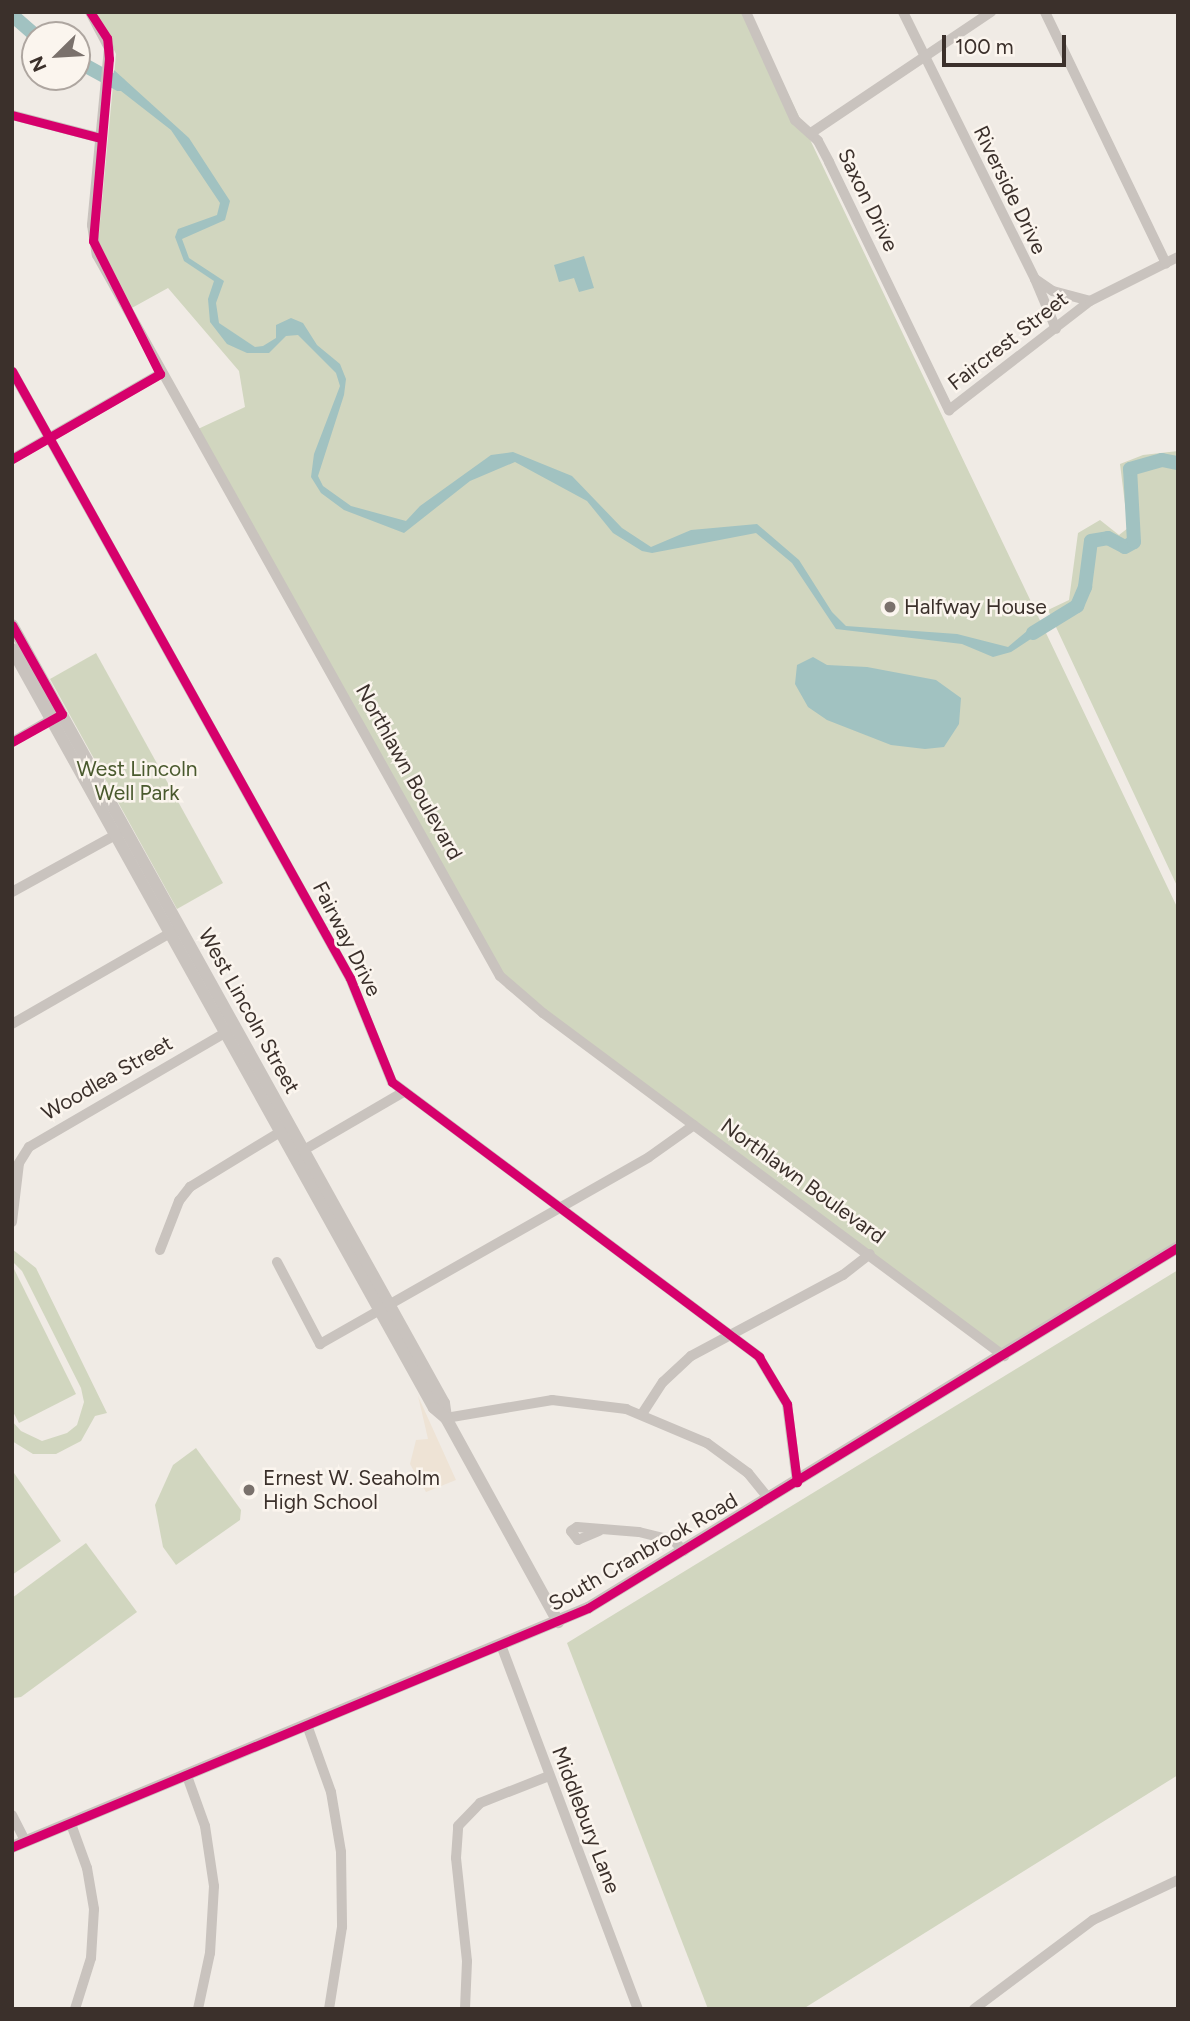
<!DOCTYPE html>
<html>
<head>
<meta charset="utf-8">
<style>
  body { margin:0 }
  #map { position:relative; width:1190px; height:2021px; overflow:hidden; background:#f0ebe5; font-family:Figtree,sans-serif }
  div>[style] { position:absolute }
  .green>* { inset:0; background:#d1d6bf }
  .plaza>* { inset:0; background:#eee3d5 }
  .water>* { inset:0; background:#a1c2c1 }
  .stream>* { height:2.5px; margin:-1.25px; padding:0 1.25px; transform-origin:1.25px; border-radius:1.25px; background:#a1c2c1 }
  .river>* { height:14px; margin:-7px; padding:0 7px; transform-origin:7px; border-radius:7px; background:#a1c2c1 }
  .minor>* { height:10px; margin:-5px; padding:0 5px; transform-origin:5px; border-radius:5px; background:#c9c3be }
  .tertiary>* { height:12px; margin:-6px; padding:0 6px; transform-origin:6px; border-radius:6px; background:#c9c3be }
  .cycleway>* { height:9px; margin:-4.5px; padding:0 4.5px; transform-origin:4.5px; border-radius:4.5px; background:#d6006c }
  .dots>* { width:19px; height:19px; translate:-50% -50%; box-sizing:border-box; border:4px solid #fbf5ee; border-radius:50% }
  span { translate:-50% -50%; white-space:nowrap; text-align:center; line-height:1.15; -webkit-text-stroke:5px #fbf5ee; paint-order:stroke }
  .street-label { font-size:21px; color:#3b302b }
  .poi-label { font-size:21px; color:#3b302b }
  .left { translate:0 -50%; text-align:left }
  .park-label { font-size:21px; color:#4a5a2e }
  .frame { position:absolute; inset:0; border:14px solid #3b302b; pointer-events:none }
  .north { position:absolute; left:21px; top:21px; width:70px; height:70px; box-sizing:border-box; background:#fbf5ee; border:2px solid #aea6a0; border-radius:50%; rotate:246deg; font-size:19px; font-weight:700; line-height:28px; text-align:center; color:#3b302b }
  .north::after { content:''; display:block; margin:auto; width:24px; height:32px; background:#7a716c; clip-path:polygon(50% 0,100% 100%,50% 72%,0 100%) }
  .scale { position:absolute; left:942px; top:35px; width:124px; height:32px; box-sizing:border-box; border:4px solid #3b302b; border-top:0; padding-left:9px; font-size:21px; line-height:24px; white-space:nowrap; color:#3b302b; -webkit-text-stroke:5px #fbf5ee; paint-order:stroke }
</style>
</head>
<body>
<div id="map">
  <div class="green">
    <i style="clip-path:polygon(96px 12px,749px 12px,1178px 909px,1178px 1244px,1001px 1352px,506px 988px,230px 499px,198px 429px,245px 407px,239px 371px,168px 288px,130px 309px,98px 243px,116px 54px)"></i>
    <i style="clip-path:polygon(1178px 451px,1178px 888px,1048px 610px,1069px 600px,1078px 533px,1100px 520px,1119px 535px,1128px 528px,1120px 464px,1143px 455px)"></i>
    <i style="clip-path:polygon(96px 653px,223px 883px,177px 909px,50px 679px)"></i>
    <i style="clip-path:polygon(12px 1249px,36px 1268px,107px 1413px,95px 1416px,81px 1441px,56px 1454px,33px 1454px,12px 1441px,12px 1421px,21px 1431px,42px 1441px,67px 1433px,77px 1425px,84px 1402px,81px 1388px,22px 1271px,12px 1261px)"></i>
    <i style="clip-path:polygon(14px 1269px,76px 1394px,19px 1423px,12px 1410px)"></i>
    <i style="clip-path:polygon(1178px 1270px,1178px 1775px,803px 2009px,708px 2009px,567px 1643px)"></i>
    <i style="clip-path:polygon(196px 1448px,241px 1510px,240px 1520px,176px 1565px,163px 1547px,155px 1505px,173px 1465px)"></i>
    <i style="clip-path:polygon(12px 1470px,61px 1541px,12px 1575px)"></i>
    <i style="clip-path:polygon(86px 1543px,137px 1612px,21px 1697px,13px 1698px,12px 1598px)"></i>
  </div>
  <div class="plaza">
    <i style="clip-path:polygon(418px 1396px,456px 1480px,426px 1492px,410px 1464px,416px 1440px,428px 1439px)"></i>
  </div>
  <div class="water">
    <i style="clip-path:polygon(114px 70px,189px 138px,230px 201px,225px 220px,182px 239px,189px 258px,224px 281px,216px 303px,219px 323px,255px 347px,263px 346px,276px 338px,276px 325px,291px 318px,303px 323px,317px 345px,340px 364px,346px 379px,344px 395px,318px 476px,323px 486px,351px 506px,406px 521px,420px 506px,491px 455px,513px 452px,572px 476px,622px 528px,651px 547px,691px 530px,757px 524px,799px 560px,832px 612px,846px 626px,957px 634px,1008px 647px,1027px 631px,1047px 623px,1049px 627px,1011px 652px,993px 657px,962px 644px,836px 629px,792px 563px,756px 533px,652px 553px,642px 551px,613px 533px,587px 501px,515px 462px,470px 481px,404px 533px,344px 510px,321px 493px,311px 477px,314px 454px,340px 386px,336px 373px,298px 335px,286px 336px,269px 353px,247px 353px,227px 344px,210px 322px,208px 299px,214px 281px,184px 261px,175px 237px,178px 229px,217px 215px,220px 203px,171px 130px,112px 84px)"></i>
    <i style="clip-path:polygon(584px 256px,594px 288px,579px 292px,574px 278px,559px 282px,554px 265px)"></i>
    <i style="clip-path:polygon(813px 657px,827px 665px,867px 667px,936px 680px,961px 698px,959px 724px,944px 747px,925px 749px,891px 745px,827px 720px,808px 707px,795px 684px,797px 665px)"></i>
  </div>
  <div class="stream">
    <i style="left:1151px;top:2009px;width:6px"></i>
    <i style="left:1163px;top:2009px;width:6px"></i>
    <i style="left:1176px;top:2009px;width:2px;rotate:-27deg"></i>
  </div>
  <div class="river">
    <i style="left:12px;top:15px;width:30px;rotate:41deg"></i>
    <i style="left:77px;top:61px;width:48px;rotate:28.7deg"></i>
    <i style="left:1033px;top:633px;width:52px;rotate:-31.5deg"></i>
    <i style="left:1077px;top:606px;width:21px;rotate:-67deg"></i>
    <i style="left:1085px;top:587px;width:46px;rotate:-82.6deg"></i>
    <i style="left:1091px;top:541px;width:17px;rotate:-10deg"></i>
    <i style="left:1108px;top:538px;width:19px;rotate:28deg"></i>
    <i style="left:1125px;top:547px;width:10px;rotate:-29deg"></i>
    <i style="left:1134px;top:542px;width:73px;rotate:-93.1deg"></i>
    <i style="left:1130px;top:469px;width:33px;rotate:-16deg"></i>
    <i style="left:1162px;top:460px;width:16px;rotate:11deg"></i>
  </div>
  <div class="minor">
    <i style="left:90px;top:12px;width:41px;rotate:62.2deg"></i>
    <i style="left:109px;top:48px;width:178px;rotate:95.5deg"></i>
    <i style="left:92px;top:225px;width:30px;rotate:81deg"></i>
    <i style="left:97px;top:255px;width:826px;rotate:60.8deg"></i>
    <i style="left:500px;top:976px;width:57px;rotate:40.7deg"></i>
    <i style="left:543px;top:1013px;width:575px;rotate:36.65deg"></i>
    <i style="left:746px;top:12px;width:119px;rotate:65.6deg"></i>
    <i style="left:795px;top:120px;width:31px;rotate:42deg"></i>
    <i style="left:818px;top:141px;width:24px;rotate:62deg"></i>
    <i style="left:829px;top:162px;width:276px;rotate:64.2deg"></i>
    <i style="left:949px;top:410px;width:178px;rotate:-37.7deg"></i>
    <i style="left:903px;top:12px;width:298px;rotate:63.7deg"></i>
    <i style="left:1035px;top:279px;width:22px;rotate:34deg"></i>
    <i style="left:1053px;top:291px;width:38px;rotate:15deg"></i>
    <i style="left:1090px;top:301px;width:98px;rotate:-26.6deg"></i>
    <i style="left:1045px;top:12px;width:279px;rotate:64.3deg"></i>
    <i style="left:12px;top:115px;width:91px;rotate:14.6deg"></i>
    <i style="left:811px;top:133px;width:217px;rotate:-33.9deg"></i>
    <i style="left:1035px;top:279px;width:54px;rotate:67.2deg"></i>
    <i style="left:12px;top:371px;width:695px;rotate:60.89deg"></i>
    <i style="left:350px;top:978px;width:112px;rotate:68deg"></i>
    <i style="left:392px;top:1082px;width:459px;rotate:36.8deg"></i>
    <i style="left:759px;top:1357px;width:55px;rotate:59.2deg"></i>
    <i style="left:787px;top:1404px;width:79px;rotate:82.7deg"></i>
    <i style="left:12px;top:459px;width:171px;rotate:-29.9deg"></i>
    <i style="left:12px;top:742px;width:52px;rotate:-30deg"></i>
    <i style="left:12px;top:892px;width:122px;rotate:-28.9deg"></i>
    <i style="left:12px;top:1024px;width:187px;rotate:-29.9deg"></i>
    <i style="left:297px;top:1154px;width:121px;rotate:-30.2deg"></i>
    <i style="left:12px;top:1222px;width:59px;rotate:-83.2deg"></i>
    <i style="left:19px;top:1163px;width:19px;rotate:-58deg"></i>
    <i style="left:29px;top:1147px;width:233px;rotate:-30.2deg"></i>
    <i style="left:160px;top:1250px;width:53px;rotate:-68.8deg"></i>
    <i style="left:179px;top:1201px;width:18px;rotate:-52deg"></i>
    <i style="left:190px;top:1187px;width:111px;rotate:-31.4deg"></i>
    <i style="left:277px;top:1262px;width:93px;rotate:62.3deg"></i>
    <i style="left:320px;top:1344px;width:378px;rotate:-29.6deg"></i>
    <i style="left:649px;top:1157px;width:55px;rotate:-35.4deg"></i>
    <i style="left:642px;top:1414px;width:38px;rotate:-57deg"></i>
    <i style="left:663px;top:1382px;width:38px;rotate:-43deg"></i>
    <i style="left:691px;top:1356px;width:172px;rotate:-28.1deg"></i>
    <i style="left:843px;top:1275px;width:34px;rotate:-38deg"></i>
    <i style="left:446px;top:1418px;width:108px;rotate:-9.6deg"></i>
    <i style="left:552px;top:1400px;width:75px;rotate:6.9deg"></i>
    <i style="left:626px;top:1409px;width:88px;rotate:22.8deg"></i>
    <i style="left:707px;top:1443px;width:51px;rotate:36.2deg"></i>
    <i style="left:748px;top:1473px;width:33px;rotate:51deg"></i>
    <i style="left:599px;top:1531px;width:23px;rotate:157deg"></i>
    <i style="left:578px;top:1540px;width:11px;rotate:-128deg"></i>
    <i style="left:571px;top:1531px;width:7px;rotate:-34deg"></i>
    <i style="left:577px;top:1527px;width:62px;rotate:4.6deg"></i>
    <i style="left:639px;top:1532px;width:36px;rotate:14deg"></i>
    <i style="left:674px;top:1541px;width:14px;rotate:45deg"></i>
    <i style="left:501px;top:1645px;width:389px;rotate:69.4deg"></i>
    <i style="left:307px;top:1725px;width:71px;rotate:70.3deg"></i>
    <i style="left:331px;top:1792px;width:61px;rotate:80.5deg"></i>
    <i style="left:341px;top:1852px;width:75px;rotate:89.2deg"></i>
    <i style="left:342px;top:1927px;width:83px;rotate:99deg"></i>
    <i style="left:187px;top:1776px;width:53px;rotate:70.2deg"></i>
    <i style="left:205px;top:1826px;width:61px;rotate:81.5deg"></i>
    <i style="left:214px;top:1886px;width:67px;rotate:93.4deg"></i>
    <i style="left:210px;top:1953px;width:57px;rotate:102.1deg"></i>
    <i style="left:12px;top:1815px;width:30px;rotate:63deg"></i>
    <i style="left:71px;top:1824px;width:47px;rotate:70deg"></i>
    <i style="left:87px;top:1868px;width:42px;rotate:80.3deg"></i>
    <i style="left:94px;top:1909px;width:49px;rotate:93.5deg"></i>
    <i style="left:91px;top:1958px;width:53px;rotate:107.4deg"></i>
    <i style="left:465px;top:2009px;width:48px;rotate:-87.6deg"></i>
    <i style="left:467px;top:1961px;width:104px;rotate:-96.1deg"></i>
    <i style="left:456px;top:1858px;width:32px;rotate:-86deg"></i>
    <i style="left:458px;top:1826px;width:32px;rotate:-46deg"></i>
    <i style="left:480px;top:1803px;width:74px;rotate:-21.4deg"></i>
    <i style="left:974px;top:2009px;width:149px;rotate:-36.8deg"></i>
    <i style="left:1093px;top:1920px;width:94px;rotate:-25.2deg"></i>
  </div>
  <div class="tertiary">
    <i style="left:12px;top:625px;width:890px;rotate:60.96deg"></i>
    <i style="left:444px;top:1403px;width:15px;rotate:82deg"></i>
    <i style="left:446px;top:1418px;width:233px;rotate:61.2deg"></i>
    <i style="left:12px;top:649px;width:868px;rotate:60.93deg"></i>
    <i style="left:434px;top:1408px;width:16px;rotate:40deg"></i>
    <i style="left:12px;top:1847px;width:624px;rotate:-22.54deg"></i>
    <i style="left:588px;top:1608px;width:692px;rotate:-31.46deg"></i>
  </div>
  <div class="cycleway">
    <i style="left:12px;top:115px;width:91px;rotate:14.6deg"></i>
    <i style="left:12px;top:371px;width:695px;rotate:60.89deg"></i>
    <i style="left:350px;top:978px;width:112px;rotate:68deg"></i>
    <i style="left:392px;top:1082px;width:459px;rotate:36.8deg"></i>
    <i style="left:759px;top:1357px;width:55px;rotate:59.2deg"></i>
    <i style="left:787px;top:1404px;width:79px;rotate:82.7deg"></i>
    <i style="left:12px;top:459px;width:171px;rotate:-29.9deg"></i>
    <i style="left:160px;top:374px;width:149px;rotate:-116.7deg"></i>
    <i style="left:93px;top:241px;width:183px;rotate:-85deg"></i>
    <i style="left:109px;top:59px;width:21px;rotate:-95deg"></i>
    <i style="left:107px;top:38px;width:31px;rotate:-123deg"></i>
    <i style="left:12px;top:625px;width:102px;rotate:60.7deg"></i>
    <i style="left:62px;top:714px;width:57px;rotate:150.8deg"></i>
    <i style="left:12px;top:1847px;width:624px;rotate:-22.54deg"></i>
    <i style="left:588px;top:1608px;width:692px;rotate:-31.46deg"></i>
  </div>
  <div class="dots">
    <i style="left:890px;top:607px;background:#7a716c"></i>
    <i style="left:249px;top:1490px;background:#7a716c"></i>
  </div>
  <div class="street-label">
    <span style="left:1010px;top:190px;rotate:64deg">Riverside Drive</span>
    <span style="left:868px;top:200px;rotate:64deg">Saxon Drive</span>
    <span style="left:1008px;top:341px;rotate:-38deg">Faircrest Street</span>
    <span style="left:409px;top:772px;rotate:61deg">Northlawn Boulevard</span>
    <span style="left:347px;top:939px;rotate:63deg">Fairway Drive</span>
    <span style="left:249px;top:1011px;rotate:61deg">West Lincoln Street</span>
    <span style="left:107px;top:1078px;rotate:-30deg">Woodlea Street</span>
    <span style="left:803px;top:1181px;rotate:36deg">Northlawn Boulevard</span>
    <span style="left:643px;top:1552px;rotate:-30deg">South Cranbrook Road</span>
    <span style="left:586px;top:1820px;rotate:69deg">Middlebury Lane</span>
  </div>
  <div class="poi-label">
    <span class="left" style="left:904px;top:607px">Halfway House</span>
    <span class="left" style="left:263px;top:1490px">Ernest W. Seaholm<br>High School</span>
  </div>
  <div class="park-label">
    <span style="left:137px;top:781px">West Lincoln<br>Well Park</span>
  </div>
  <div class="frame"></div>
  <div class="north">N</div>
  <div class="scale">100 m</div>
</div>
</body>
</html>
